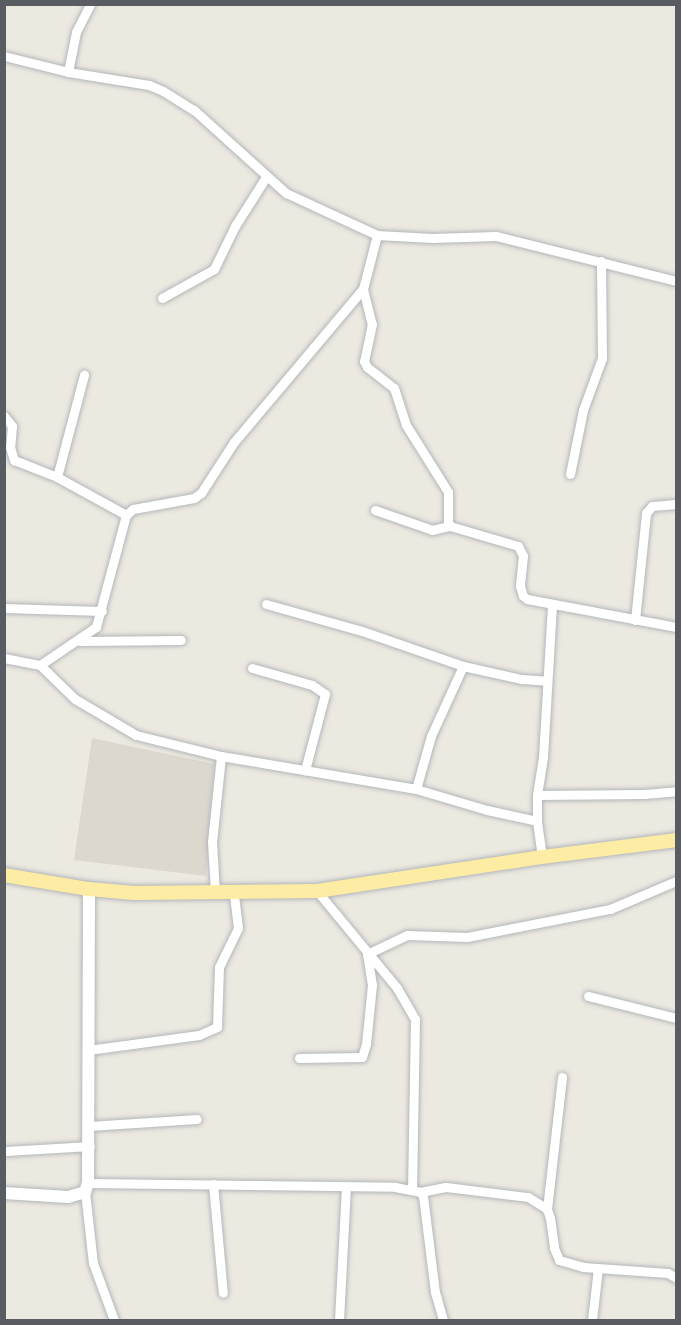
<!DOCTYPE html>
<html>
<head>
<meta charset="utf-8">
<style>
  body { margin:0 }
  #map { position:relative; width:681px; height:1325px; overflow:hidden; background:#ece9e0; font-family:Poppins,sans-serif }
  div>[style] { position:absolute }
  .education>* { inset:0; background:#dcd8ce }
  .roads { filter:drop-shadow(0 0 2px #b3b6bb) drop-shadow(0 0 2px #b3b6bb) }
  .street>* { height:9px; margin:-4.5px; padding:0 4.5px; transform-origin:4.5px; border-radius:4.5px; background:#fff }
  .secondary>* { height:12px; margin:-6px; padding:0 6px; transform-origin:6px; border-radius:6px; background:#fff }
  .primary>* { height:14px; margin:-7px; padding:0 7px; transform-origin:7px; border-radius:7px; background:#fdeda4 }
  span { translate:-50% -50%; white-space:nowrap; text-align:center; line-height:1.15; -webkit-text-stroke:4.5px #fff; paint-order:stroke }
  .frame { position:absolute; inset:0; border:6px solid #595c61; pointer-events:none }
</style>
</head>
<body>
<div id="map">
  <div class="education">
    <i style="clip-path:polygon(92px 738px,214px 764px,206px 876px,74px 860px)"></i>
  </div>
  <div class="roads">
    <div class="street">
      <i style="left:4px;top:56px;width:66px;rotate:14deg"></i>
      <i style="left:68px;top:72px;width:82px;rotate:9.1deg"></i>
      <i style="left:149px;top:85px;width:15px;rotate:23deg"></i>
      <i style="left:163px;top:91px;width:36px;rotate:32deg"></i>
      <i style="left:194px;top:110px;width:124px;rotate:42.1deg"></i>
      <i style="left:286px;top:193px;width:100px;rotate:24.8deg"></i>
      <i style="left:377px;top:235px;width:55px;rotate:3.1deg"></i>
      <i style="left:432px;top:238px;width:64px;rotate:-1.8deg"></i>
      <i style="left:496px;top:236px;width:186px;rotate:14deg"></i>
      <i style="left:68px;top:72px;width:41px;rotate:-78.7deg"></i>
      <i style="left:76px;top:32px;width:31px;rotate:-63deg"></i>
      <i style="left:363px;top:289px;width:36px;rotate:76deg"></i>
      <i style="left:372px;top:324px;width:38px;rotate:102deg"></i>
      <i style="left:364px;top:361px;width:7px;rotate:63deg"></i>
      <i style="left:367px;top:367px;width:34px;rotate:38deg"></i>
      <i style="left:394px;top:388px;width:39px;rotate:72deg"></i>
      <i style="left:406px;top:425px;width:79px;rotate:57.9deg"></i>
      <i style="left:448px;top:492px;width:30px;rotate:90deg"></i>
      <i style="left:448px;top:522px;width:4px;rotate:63deg"></i>
      <i style="left:450px;top:526px;width:71px;rotate:16.4deg"></i>
      <i style="left:518px;top:546px;width:11px;rotate:63deg"></i>
      <i style="left:523px;top:556px;width:30px;rotate:96deg"></i>
      <i style="left:520px;top:586px;width:10px;rotate:73deg"></i>
      <i style="left:523px;top:596px;width:5px;rotate:37deg"></i>
      <i style="left:527px;top:599px;width:152px;rotate:10.6deg"></i>
      <i style="left:162px;top:298px;width:60px;rotate:-29.1deg"></i>
      <i style="left:214px;top:269px;width:48px;rotate:-64deg"></i>
      <i style="left:235px;top:226px;width:58px;rotate:-57.7deg"></i>
      <i style="left:4px;top:416px;width:13px;rotate:51deg"></i>
      <i style="left:12px;top:426px;width:21px;rotate:95deg"></i>
      <i style="left:10px;top:447px;width:14px;rotate:73deg"></i>
      <i style="left:14px;top:460px;width:46px;rotate:21.6deg"></i>
      <i style="left:57px;top:477px;width:79px;rotate:28.8deg"></i>
      <i style="left:570px;top:474px;width:65px;rotate:-78.5deg"></i>
      <i style="left:583px;top:410px;width:55px;rotate:-69.9deg"></i>
      <i style="left:602px;top:358px;width:97px;rotate:-90.6deg"></i>
      <i style="left:57px;top:477px;width:106px;rotate:-75.2deg"></i>
      <i style="left:375px;top:510px;width:60px;rotate:19.3deg"></i>
      <i style="left:432px;top:530px;width:18px;rotate:-13deg"></i>
      <i style="left:266px;top:604px;width:100px;rotate:15.7deg"></i>
      <i style="left:362px;top:631px;width:107px;rotate:19.1deg"></i>
      <i style="left:4px;top:608px;width:98px;rotate:1.8deg"></i>
      <i style="left:635px;top:620px;width:108px;rotate:-84.1deg"></i>
      <i style="left:646px;top:513px;width:9px;rotate:-49deg"></i>
      <i style="left:652px;top:506px;width:24px;rotate:-5deg"></i>
      <i style="left:80px;top:641px;width:101px;rotate:-0.6deg"></i>
      <i style="left:4px;top:658px;width:37px;rotate:11deg"></i>
      <i style="left:40px;top:665px;width:49px;rotate:44.2deg"></i>
      <i style="left:75px;top:699px;width:71px;rotate:30.5deg"></i>
      <i style="left:136px;top:735px;width:88px;rotate:13.9deg"></i>
      <i style="left:221px;top:756px;width:198px;rotate:9.6deg"></i>
      <i style="left:416px;top:789px;width:74px;rotate:16.5deg"></i>
      <i style="left:487px;top:810px;width:51px;rotate:12.4deg"></i>
      <i style="left:40px;top:665px;width:68px;rotate:-34.2deg"></i>
      <i style="left:96px;top:627px;width:116px;rotate:-75deg"></i>
      <i style="left:126px;top:515px;width:9px;rotate:-41deg"></i>
      <i style="left:133px;top:509px;width:62px;rotate:-10.2deg"></i>
      <i style="left:194px;top:498px;width:9px;rotate:-36deg"></i>
      <i style="left:201px;top:493px;width:61px;rotate:-57.1deg"></i>
      <i style="left:234px;top:442px;width:200px;rotate:-49.9deg"></i>
      <i style="left:363px;top:289px;width:56px;rotate:-75.5deg"></i>
      <i style="left:252px;top:668px;width:62px;rotate:15.8deg"></i>
      <i style="left:312px;top:685px;width:16px;rotate:35deg"></i>
      <i style="left:325px;top:694px;width:79px;rotate:104.7deg"></i>
      <i style="left:416px;top:789px;width:55px;rotate:-74.2deg"></i>
      <i style="left:431px;top:736px;width:77px;rotate:-65.4deg"></i>
      <i style="left:463px;top:666px;width:59px;rotate:12.6deg"></i>
      <i style="left:521px;top:679px;width:26px;rotate:4deg"></i>
      <i style="left:537px;top:795px;width:107px;rotate:-0.5deg"></i>
      <i style="left:644px;top:794px;width:32px;rotate:-5deg"></i>
      <i style="left:542px;top:857px;width:36px;rotate:-98deg"></i>
      <i style="left:537px;top:821px;width:26px;rotate:-90deg"></i>
      <i style="left:537px;top:795px;width:38px;rotate:-81deg"></i>
      <i style="left:543px;top:757px;width:153px;rotate:-86.6deg"></i>
      <i style="left:317px;top:891px;width:126px;rotate:50.5deg"></i>
      <i style="left:397px;top:988px;width:36px;rotate:60deg"></i>
      <i style="left:415px;top:1019px;width:170px;rotate:91deg"></i>
      <i style="left:215px;top:892px;width:50px;rotate:-93.4deg"></i>
      <i style="left:212px;top:842px;width:86px;rotate:-84deg"></i>
      <i style="left:588px;top:996px;width:91px;rotate:14deg"></i>
      <i style="left:88px;top:1050px;width:112px;rotate:-7.7deg"></i>
      <i style="left:199px;top:1035px;width:20px;rotate:-24deg"></i>
      <i style="left:217px;top:1027px;width:60px;rotate:-88.1deg"></i>
      <i style="left:219px;top:967px;width:43px;rotate:-64deg"></i>
      <i style="left:238px;top:928px;width:38px;rotate:-97deg"></i>
      <i style="left:299px;top:1058px;width:63px;rotate:-0.9deg"></i>
      <i style="left:362px;top:1057px;width:14px;rotate:-73deg"></i>
      <i style="left:366px;top:1044px;width:59px;rotate:-84.2deg"></i>
      <i style="left:372px;top:985px;width:31px;rotate:-99deg"></i>
      <i style="left:367px;top:954px;width:44px;rotate:-25.4deg"></i>
      <i style="left:407px;top:935px;width:60px;rotate:1.9deg"></i>
      <i style="left:467px;top:937px;width:146px;rotate:-11.1deg"></i>
      <i style="left:610px;top:909px;width:72px;rotate:-23deg"></i>
      <i style="left:89px;top:1126px;width:108px;rotate:-3.7deg"></i>
      <i style="left:6px;top:1151px;width:84px;rotate:-3.4deg"></i>
      <i style="left:88px;top:1183px;width:307px;rotate:0.7deg"></i>
      <i style="left:395px;top:1187px;width:25px;rotate:11deg"></i>
      <i style="left:420px;top:1192px;width:5px;rotate:53deg"></i>
      <i style="left:423px;top:1196px;width:97px;rotate:82.9deg"></i>
      <i style="left:435px;top:1292px;width:29px;rotate:74deg"></i>
      <i style="left:213px;top:1184px;width:109px;rotate:84.8deg"></i>
      <i style="left:85px;top:1192px;width:71px;rotate:83.6deg"></i>
      <i style="left:93px;top:1263px;width:61px;rotate:69.8deg"></i>
      <i style="left:420px;top:1192px;width:26px;rotate:-11deg"></i>
      <i style="left:446px;top:1187px;width:83px;rotate:7deg"></i>
      <i style="left:528px;top:1197px;width:22px;rotate:32deg"></i>
      <i style="left:547px;top:1209px;width:9px;rotate:72deg"></i>
      <i style="left:550px;top:1218px;width:30px;rotate:82deg"></i>
      <i style="left:554px;top:1248px;width:13px;rotate:67deg"></i>
      <i style="left:559px;top:1260px;width:25px;rotate:16deg"></i>
      <i style="left:583px;top:1267px;width:85px;rotate:4deg"></i>
      <i style="left:668px;top:1273px;width:9px;rotate:32deg"></i>
      <i style="left:547px;top:1209px;width:133px;rotate:-83.5deg"></i>
      <i style="left:339px;top:1320px;width:133px;rotate:-87deg"></i>
      <i style="left:592px;top:1320px;width:52px;rotate:-83.4deg"></i>
    </div>
    <div class="secondary">
      <i style="left:4px;top:1193px;width:64px;rotate:3.6deg"></i>
      <i style="left:68px;top:1197px;width:18px;rotate:-16deg"></i>
      <i style="left:85px;top:1192px;width:9px;rotate:-72deg"></i>
      <i style="left:88px;top:1183px;width:294px;rotate:-89.8deg"></i>
    </div>
    <div class="primary">
      <i style="left:4px;top:875px;width:86px;rotate:9.4deg"></i>
      <i style="left:89px;top:889px;width:45px;rotate:5.1deg"></i>
      <i style="left:134px;top:893px;width:183px;rotate:-0.6deg"></i>
      <i style="left:317px;top:891px;width:228px;rotate:-8.6deg"></i>
      <i style="left:542px;top:857px;width:135px;rotate:-7.2deg"></i>
    </div>
  </div>
  <div class="frame"></div>
</div>
</body>
</html>
